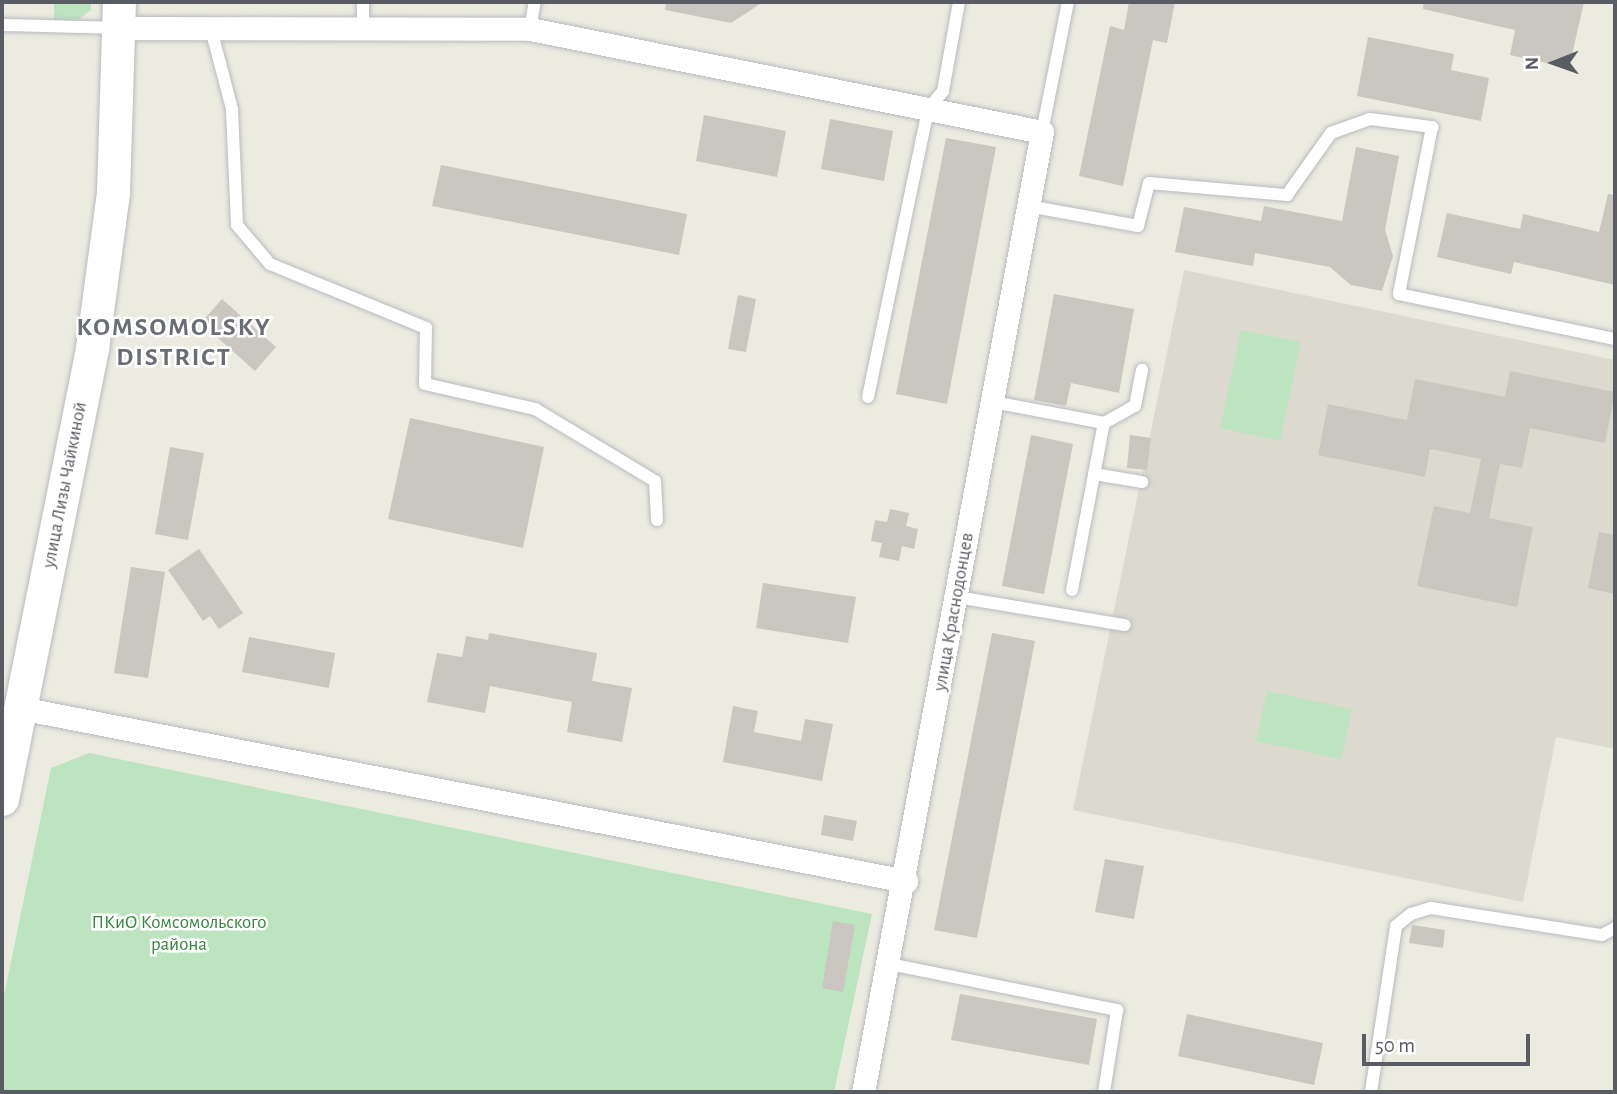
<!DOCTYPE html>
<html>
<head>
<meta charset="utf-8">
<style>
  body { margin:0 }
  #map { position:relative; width:1617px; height:1094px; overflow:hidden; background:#ecebe0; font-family:"Alegreya Sans",sans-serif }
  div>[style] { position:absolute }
  .education>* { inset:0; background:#dcdacf }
  .green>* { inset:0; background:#bce4bf }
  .building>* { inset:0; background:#c9c7c0 }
  .roads { filter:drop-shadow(0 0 2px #b8bac0) drop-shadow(0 0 2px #b8bac0) }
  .service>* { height:12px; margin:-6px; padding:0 6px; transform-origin:6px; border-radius:6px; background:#fff }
  .minor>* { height:23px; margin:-11.5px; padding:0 11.5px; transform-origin:11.5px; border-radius:11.5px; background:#fff }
  .secondary>* { height:33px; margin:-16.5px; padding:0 16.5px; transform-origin:16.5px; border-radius:16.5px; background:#fff }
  span { translate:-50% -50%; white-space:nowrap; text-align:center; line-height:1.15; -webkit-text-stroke:5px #fff; paint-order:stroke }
  .street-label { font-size:19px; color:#595c62 }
  .park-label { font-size:19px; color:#35853e }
  .district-label { font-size:26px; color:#6a6e74; font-weight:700; letter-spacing:2px }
  .frame { position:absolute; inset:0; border:4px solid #595c62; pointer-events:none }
  .north { position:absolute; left:1519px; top:28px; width:70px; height:70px; -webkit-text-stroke:5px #fff; paint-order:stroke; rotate:269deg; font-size:19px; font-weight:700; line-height:28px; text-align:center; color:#595c62 }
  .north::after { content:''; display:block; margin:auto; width:24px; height:32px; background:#595c62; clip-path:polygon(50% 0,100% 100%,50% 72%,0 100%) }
  .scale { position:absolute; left:1362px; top:1034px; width:168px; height:32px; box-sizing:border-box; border:4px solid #595c62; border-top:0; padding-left:9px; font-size:21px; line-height:24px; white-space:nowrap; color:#595c62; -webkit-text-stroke:5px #fff; paint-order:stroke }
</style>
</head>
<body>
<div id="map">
  <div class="education">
    <i style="clip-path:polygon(1184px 270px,1615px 360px,1615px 749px,1556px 737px,1523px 902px,1073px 810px)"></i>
  </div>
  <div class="green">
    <i style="clip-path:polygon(54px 2px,91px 2px,91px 10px,77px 21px,54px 22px)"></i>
    <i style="clip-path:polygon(1241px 330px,1301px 342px,1280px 441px,1220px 428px)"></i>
    <i style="clip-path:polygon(1267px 691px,1352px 709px,1341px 759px,1256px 741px)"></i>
    <i style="clip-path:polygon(89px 753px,872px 914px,834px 1092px,2px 1092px,2px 1005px,51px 768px)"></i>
  </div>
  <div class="building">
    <i style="clip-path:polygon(666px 2px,763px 2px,731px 23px,665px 10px)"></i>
    <i style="clip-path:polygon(1129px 2px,1175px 2px,1167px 43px,1153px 40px,1123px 186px,1079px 176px,1110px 26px,1124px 30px)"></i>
    <i style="clip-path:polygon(1424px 2px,1584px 2px,1569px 68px,1510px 55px,1515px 30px,1423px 9px)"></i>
    <i style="clip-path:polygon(1368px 37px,1454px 54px,1451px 70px,1489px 78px,1481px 121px,1357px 96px)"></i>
    <i style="clip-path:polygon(704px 115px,786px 131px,777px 177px,696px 161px)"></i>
    <i style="clip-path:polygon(830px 119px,893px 131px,884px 181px,821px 169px)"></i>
    <i style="clip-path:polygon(946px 138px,996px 147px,947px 404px,896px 394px)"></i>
    <i style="clip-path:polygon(1356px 147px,1399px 156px,1385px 230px,1393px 256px,1382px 291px,1351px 285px,1330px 267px,1255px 253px,1253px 266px,1175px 252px,1184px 207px,1261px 221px,1264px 206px,1342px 221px)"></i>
    <i style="clip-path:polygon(441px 165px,687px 214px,679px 255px,432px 206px)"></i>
    <i style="clip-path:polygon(1608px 194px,1615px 195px,1615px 285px,1514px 262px,1511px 274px,1437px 257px,1447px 213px,1520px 229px,1523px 214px,1599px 232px)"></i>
    <i style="clip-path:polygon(1054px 294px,1134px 309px,1119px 393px,1071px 383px,1066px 406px,1034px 400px)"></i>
    <i style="clip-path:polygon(738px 295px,756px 299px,746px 352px,728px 349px)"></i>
    <i style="clip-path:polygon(222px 299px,276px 347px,255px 371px,201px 323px)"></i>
    <i style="clip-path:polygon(1510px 371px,1615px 392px,1605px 443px,1530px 428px,1522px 468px,1500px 464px,1489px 518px,1533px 527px,1517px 607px,1417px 586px,1434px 506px,1470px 513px,1481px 459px,1430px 449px,1425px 477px,1318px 455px,1328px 404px,1407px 420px,1415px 379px,1505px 397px)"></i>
    <i style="clip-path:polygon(410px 418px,544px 447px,523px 548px,388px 519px)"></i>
    <i style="clip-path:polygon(1031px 435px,1073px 444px,1044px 594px,1002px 586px)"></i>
    <i style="clip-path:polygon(1130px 435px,1151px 438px,1147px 470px,1127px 468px)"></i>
    <i style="clip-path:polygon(170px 447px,204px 453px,188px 540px,155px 534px)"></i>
    <i style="clip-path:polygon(890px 509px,909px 513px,906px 526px,918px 529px,914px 549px,902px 546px,899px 561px,879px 557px,882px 543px,871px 541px,875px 520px,887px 522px)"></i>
    <i style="clip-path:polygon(1599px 532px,1615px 535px,1615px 594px,1588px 588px)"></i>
    <i style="clip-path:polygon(199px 549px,243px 613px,219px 629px,210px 616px,203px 621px,168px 570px)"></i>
    <i style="clip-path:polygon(131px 567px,165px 572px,148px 678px,114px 673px)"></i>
    <i style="clip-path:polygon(763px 583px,856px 597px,848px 643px,756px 628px)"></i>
    <i style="clip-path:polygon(489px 633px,597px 653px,592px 681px,632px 688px,622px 742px,567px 732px,572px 702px,490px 686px,485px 713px,427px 702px,437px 653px,462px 657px,466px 636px,488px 640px)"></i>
    <i style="clip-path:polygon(992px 633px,1035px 641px,977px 938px,934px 930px)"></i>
    <i style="clip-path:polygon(249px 637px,335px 653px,329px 688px,242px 672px)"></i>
    <i style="clip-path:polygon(733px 706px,758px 711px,754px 732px,801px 741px,805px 719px,833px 724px,822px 781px,723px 762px)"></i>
    <i style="clip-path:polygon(824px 815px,857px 821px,853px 841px,821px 835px)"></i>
    <i style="clip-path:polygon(1105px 859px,1144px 866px,1134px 919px,1095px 912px)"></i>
    <i style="clip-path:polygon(833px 921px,855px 925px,843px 992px,822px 988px)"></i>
    <i style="clip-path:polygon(1412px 925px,1445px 930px,1443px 948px,1409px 943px)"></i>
    <i style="clip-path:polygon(960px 994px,1097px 1019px,1089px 1065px,951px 1040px)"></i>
    <i style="clip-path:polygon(1187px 1014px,1323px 1043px,1314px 1085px,1178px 1056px)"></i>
  </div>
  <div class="roads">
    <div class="service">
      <i style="left:363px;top:2px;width:27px;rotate:90deg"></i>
      <i style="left:2px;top:25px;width:113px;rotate:1.5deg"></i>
      <i style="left:211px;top:29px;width:83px;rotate:75.3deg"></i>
      <i style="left:232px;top:109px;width:116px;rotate:87.5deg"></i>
      <i style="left:237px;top:225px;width:51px;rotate:49.8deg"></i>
      <i style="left:270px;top:264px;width:169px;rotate:22.3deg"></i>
      <i style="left:426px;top:328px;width:56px;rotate:91deg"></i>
      <i style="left:425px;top:384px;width:113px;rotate:12.8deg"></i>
      <i style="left:535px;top:409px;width:140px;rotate:31deg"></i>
      <i style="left:655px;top:481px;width:39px;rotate:87deg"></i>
      <i style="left:530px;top:29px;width:27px;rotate:-80deg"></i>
      <i style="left:1042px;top:132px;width:133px;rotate:-78.7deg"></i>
      <i style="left:1028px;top:206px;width:112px;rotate:10.3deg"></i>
      <i style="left:1138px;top:226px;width:44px;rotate:-75.7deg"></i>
      <i style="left:1149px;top:183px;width:139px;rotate:5deg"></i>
      <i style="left:1287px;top:195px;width:76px;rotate:-54.6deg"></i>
      <i style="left:1331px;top:133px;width:41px;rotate:-19.7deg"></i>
      <i style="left:1370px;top:119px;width:63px;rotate:7.4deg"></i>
      <i style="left:1432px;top:127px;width:170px;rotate:101.2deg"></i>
      <i style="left:1399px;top:294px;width:221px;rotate:11.8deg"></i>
      <i style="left:868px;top:397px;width:294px;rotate:-78.2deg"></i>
      <i style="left:928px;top:109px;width:23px;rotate:-50deg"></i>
      <i style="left:943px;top:91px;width:90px;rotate:-79.8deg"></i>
      <i style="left:993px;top:402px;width:113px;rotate:10.7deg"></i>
      <i style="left:1104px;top:423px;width:35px;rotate:-29deg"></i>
      <i style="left:1135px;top:406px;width:37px;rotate:-79deg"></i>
      <i style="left:1094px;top:474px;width:49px;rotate:9.5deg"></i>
      <i style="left:1072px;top:590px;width:170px;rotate:-79.2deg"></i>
      <i style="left:957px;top:597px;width:170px;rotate:9.5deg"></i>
      <i style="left:890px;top:964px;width:232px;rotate:11.5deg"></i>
      <i style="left:1117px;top:1010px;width:83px;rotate:99deg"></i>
      <i style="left:1371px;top:1092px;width:168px;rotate:-81.4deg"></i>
      <i style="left:1396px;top:926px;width:19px;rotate:-39deg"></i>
      <i style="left:1411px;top:914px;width:21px;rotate:-17deg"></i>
      <i style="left:1431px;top:908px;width:173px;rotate:9deg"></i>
      <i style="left:1602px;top:935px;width:15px;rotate:-28deg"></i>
    </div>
    <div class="minor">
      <i style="left:119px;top:28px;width:411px;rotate:0.1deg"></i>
      <i style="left:530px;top:29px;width:522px;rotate:11.37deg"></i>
      <i style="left:1042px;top:132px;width:977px;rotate:100.56deg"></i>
      <i style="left:20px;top:708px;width:903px;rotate:11.05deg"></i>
    </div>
    <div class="secondary">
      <i style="left:2px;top:799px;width:460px;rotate:-78.7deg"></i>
      <i style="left:92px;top:348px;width:157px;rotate:-82.3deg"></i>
      <i style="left:113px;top:192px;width:190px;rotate:-88.2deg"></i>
    </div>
  </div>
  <div class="street-label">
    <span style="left:65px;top:485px;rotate:-79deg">улица Лизы Чайкиной</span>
    <span style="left:954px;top:612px;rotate:-80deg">улица Краснодонцев</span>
  </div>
  <div class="park-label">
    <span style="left:179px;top:934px">ПКиО Комсомольского<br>района</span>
  </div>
  <div class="district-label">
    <span style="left:174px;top:343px">KOMSOMOLSKY<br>DISTRICT</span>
  </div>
  <div class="frame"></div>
  <div class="north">N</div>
  <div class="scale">50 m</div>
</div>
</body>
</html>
